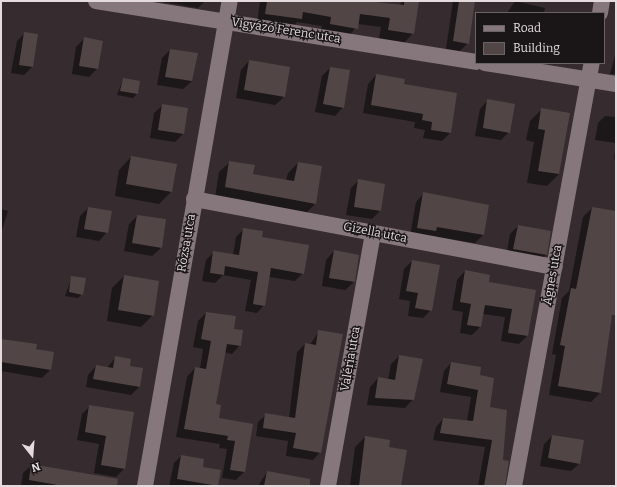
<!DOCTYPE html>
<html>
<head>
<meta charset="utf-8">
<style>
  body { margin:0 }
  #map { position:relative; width:617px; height:487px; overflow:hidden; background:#362b2f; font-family:Bitter,serif }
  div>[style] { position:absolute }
  .shadow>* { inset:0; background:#0007 }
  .building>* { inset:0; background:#524545 }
  .street>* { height:16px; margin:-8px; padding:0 8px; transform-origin:8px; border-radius:8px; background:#85777c }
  span { translate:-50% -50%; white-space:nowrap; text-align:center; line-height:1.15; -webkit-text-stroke:3px #1a1517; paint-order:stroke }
  .street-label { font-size:12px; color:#e3dbdd }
  .frame { position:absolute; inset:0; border:2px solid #e3dbdd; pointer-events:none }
  .legend { position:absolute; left:475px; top:12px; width:130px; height:52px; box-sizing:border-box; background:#1a1517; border:1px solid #6a6466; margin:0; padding:5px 7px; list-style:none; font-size:12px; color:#e3dbdd }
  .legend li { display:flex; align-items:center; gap:8px; height:20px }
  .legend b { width:20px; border:1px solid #6a6466 }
  .north { position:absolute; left:12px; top:435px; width:40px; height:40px; -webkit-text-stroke:3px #1a1517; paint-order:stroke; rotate:163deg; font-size:11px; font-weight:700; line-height:16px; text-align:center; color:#e3dbdd }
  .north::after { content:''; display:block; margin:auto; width:14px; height:18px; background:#e3dbdd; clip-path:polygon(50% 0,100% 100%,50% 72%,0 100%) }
</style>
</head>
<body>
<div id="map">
  <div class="shadow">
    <i style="clip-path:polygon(157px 1px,205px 1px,198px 8px)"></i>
    <i style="clip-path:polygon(260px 1px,361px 1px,399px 6px,403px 1px,416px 1px,413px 33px,404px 43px,379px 39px,381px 27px,358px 24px,348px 38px,321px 34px,322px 26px,297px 22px,292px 28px,257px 23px)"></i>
    <i style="clip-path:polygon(453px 1px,474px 1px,468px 43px,460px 51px,446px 49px)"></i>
    <i style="clip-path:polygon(515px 1px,545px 8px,544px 13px,507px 13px)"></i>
    <i style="clip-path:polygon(25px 33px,32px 67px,24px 75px,11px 73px,17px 41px)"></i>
    <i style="clip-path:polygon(84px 39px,97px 69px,89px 77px,72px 74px,76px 47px)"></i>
    <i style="clip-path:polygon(170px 50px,192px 81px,183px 89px,157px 85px,162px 58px)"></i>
    <i style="clip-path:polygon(616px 52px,616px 74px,610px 74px)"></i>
    <i style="clip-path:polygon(249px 61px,284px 97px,275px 105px,236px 98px,241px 70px)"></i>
    <i style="clip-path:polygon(330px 68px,343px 107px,335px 116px,315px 112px,322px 76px)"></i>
    <i style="clip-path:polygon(376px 75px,403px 85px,450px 133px,442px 141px,423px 138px,425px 130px,414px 128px,415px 122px,363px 113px,368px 84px)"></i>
    <i style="clip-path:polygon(123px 79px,137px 94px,133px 98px,117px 95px)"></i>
    <i style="clip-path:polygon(488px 100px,509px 132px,501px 140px,475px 136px,480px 109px)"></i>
    <i style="clip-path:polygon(163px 105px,183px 134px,175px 142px,150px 138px,154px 113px)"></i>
    <i style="clip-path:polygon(542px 109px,559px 174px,547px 186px,527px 183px,534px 142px,526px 140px,530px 121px)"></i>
    <i style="clip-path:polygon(605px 116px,616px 117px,616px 143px,595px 140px,598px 123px)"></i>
    <i style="clip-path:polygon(616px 145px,616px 160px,614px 159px)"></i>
    <i style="clip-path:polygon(131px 157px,171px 192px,159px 204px,115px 196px,119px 170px)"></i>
    <i style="clip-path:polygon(230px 162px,252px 175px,286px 181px,288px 173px,298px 163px,321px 167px,315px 204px,305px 214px,215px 198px,219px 172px)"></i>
    <i style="clip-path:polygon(359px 180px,384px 185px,380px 211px,372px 219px,346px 215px,351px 188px)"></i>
    <i style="clip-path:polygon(424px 193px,488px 206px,483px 235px,475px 243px,431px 236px,410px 236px,416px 202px)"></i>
    <i style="clip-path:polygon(88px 208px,107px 232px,99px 241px,76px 237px,80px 216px)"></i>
    <i style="clip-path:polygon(592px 208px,616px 212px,616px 309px,610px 320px,600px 393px,591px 402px,549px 395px,556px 355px,552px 354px,562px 298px,569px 291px,583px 217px)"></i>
    <i style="clip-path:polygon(1px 209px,8px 211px,1px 233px)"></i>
    <i style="clip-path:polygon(137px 216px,161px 248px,152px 256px,124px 251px,129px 224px)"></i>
    <i style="clip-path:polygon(518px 226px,546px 255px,538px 263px,506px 257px,510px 234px)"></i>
    <i style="clip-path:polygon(244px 229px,261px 238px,303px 273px,295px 281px,269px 277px,264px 305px,257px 313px,245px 311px,251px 280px,223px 275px,215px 283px,202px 281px,206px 260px,214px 252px,233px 255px,236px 237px)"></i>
    <i style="clip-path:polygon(334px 251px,358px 256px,354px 282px,345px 290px,322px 286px,326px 260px)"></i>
    <i style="clip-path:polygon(412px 261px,431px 310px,423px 318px,408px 316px,410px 301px,399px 299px,404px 269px)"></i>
    <i style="clip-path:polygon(465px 271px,488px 283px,535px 291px,527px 336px,519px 344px,501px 341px,505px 317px,483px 314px,480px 327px,472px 335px,460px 333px,463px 312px,452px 310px,457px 280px)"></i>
    <i style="clip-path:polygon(124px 276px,153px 315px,141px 327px,107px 321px,112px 288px)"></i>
    <i style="clip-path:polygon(72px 277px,82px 294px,78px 298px,65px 296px)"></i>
    <i style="clip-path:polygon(206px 313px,233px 330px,240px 345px,232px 354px,224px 352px,215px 405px,218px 419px,252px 425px,244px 472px,236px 480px,222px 478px,227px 449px,219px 448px,220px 444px,176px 437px,187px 377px,195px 368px,200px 369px,203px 349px,193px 347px,198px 321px)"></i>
    <i style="clip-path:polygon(319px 331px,320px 452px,313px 460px,286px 456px,288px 441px,256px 436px,258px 422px,266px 415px,289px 418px,297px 352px,305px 344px,310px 345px)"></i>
    <i style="clip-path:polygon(1px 340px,53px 353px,50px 370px,42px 378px,1px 371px)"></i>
    <i style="clip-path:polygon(399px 356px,413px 399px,405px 408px,367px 405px,370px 387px,378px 378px,388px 380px,391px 364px)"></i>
    <i style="clip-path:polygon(115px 358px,128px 367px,139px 387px,131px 395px,86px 387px,88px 375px,96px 366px,107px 368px)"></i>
    <i style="clip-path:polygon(451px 363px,478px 376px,502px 460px,505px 486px,478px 486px,485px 447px,433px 440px,436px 427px,443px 419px,467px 421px,471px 397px,440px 392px,444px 371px)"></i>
    <i style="clip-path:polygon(90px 406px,133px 413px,124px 469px,116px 477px,94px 473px,99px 444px,77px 440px,82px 414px)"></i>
    <i style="clip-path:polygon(552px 436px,580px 463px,571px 471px,540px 466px,544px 444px)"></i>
    <i style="clip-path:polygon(365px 437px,400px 485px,407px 486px,350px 486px,355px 447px)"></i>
    <i style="clip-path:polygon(181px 456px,202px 468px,219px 471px,217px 486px,169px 486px,174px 463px)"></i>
    <i style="clip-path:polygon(32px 465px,110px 486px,21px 486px,23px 473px)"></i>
    <i style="clip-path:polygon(267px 472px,291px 486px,258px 486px)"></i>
  </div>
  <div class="building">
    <i style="clip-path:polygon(267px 1px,364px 1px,404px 5px,404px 1px,419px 1px,414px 34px,388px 30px,390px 18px,360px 14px,358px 29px,330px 24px,331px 17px,303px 12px,302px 19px,265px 14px)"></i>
    <i style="clip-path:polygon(459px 1px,475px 1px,469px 44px,453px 41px)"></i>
    <i style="clip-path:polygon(24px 32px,38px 34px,33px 67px,19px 65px)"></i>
    <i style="clip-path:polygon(84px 37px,103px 41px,98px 69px,79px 66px)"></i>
    <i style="clip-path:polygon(170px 49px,198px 53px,192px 81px,165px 77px)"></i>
    <i style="clip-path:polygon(249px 60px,290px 67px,285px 97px,244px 90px)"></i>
    <i style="clip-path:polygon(330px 67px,350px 70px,344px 108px,323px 104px)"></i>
    <i style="clip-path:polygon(376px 74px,405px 79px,404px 84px,457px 93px,451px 133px,431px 130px,432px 122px,422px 120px,423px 114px,371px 105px)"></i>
    <i style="clip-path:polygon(123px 78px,140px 81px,138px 94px,120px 91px)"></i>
    <i style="clip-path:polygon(487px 99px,515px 104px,510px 133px,483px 128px)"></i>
    <i style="clip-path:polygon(162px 104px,188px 108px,184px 134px,158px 130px)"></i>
    <i style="clip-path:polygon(541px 108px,570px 113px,559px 174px,538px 171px,545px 130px,538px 129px)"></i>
    <i style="clip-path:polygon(131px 156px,177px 164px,172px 192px,126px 184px)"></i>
    <i style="clip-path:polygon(229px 161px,255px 165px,253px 174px,294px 181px,298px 162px,322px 166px,316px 204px,225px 187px)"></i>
    <i style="clip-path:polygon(358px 179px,385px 184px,381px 211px,354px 207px)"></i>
    <i style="clip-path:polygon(423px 192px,489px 205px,484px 235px,437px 227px,436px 231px,417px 228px)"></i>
    <i style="clip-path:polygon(88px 207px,112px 211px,108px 233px,84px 229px)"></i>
    <i style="clip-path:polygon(592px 207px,616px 211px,616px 315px,612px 315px,601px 393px,558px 386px,565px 346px,560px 345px,564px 325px,571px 288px,576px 289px)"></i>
    <i style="clip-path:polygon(137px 215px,166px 219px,162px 248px,132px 243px)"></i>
    <i style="clip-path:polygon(518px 225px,551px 231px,547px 255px,513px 249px)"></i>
    <i style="clip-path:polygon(243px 228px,263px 231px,262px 237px,309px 245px,304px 274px,271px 268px,265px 306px,253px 304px,258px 272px,225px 266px,224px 275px,210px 273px,213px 251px,239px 255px)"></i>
    <i style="clip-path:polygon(334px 250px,359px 255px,355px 282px,329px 278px)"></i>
    <i style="clip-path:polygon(412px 260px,440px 265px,432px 311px,415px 308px,418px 293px,406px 291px)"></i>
    <i style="clip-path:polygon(465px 270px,490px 275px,489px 282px,536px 290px,528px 336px,508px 333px,512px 309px,485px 305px,481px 327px,467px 325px,471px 304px,460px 302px)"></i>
    <i style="clip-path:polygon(124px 275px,159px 281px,154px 316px,118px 310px)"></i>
    <i style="clip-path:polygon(71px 276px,86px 278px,83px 295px,69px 292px)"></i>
    <i style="clip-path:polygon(206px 312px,236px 316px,234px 329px,243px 330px,241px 346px,227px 344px,216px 404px,221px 405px,219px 418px,253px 424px,245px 472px,230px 470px,235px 441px,227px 440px,228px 436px,184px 429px,195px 367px,206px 369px,211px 341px,201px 339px)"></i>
    <i style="clip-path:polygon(318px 330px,343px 334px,321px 453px,293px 448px,296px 433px,263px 428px,265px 413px,295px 418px,305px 343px,316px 345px)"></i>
    <i style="clip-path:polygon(1px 339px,37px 344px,36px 349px,54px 352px,51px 370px,1px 362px)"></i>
    <i style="clip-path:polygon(399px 355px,423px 359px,414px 400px,375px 398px,378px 377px,395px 380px)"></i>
    <i style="clip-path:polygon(115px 356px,131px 359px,130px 366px,143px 368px,140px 387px,93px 379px,96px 365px,113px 368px)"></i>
    <i style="clip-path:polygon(451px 362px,481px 367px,480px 375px,494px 378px,490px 407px,507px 410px,503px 460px,509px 461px,505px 486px,484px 486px,492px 440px,440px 433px,443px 418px,473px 421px,478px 390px,447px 384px)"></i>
    <i style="clip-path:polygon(89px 405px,134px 412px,125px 469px,101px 465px,106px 436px,85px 432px)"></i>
    <i style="clip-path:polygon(552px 435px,584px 440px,580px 464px,548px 458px)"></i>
    <i style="clip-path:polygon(365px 436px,390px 440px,389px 447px,407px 450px,401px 486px,359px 486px)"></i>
    <i style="clip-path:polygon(181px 455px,204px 459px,203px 467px,221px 470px,218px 486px,177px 479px)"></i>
    <i style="clip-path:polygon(31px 464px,118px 479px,117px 486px,63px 486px,29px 480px)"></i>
    <i style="clip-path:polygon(267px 471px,310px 479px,310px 486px,264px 486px)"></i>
  </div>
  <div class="street">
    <i style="left:96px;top:1px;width:385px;rotate:9.1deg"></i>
    <i style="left:600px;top:13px;width:12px;rotate:-81deg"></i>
    <i style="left:485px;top:63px;width:133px;rotate:9.1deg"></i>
    <i style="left:194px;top:199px;width:367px;rotate:10.7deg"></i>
    <i style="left:145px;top:486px;width:492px;rotate:-80.1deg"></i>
    <i style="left:328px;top:486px;width:257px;rotate:-79.9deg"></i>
    <i style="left:514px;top:486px;width:430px;rotate:-79.6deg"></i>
  </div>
  <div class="street-label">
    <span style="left:286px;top:31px;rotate:9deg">Vigyázó Ferenc utca</span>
    <span style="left:375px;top:233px;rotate:11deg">Gizella utca</span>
    <span style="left:187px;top:243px;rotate:-80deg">Rózsa utca</span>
    <span style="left:553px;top:275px;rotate:-80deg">Ágnes utca</span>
    <span style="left:351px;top:359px;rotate:-80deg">Valéria utca</span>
  </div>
  <div class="frame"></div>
  <ul class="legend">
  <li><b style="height:5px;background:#85777c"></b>Road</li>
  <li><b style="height:11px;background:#524545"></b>Building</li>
  </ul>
  <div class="north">N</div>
</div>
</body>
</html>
